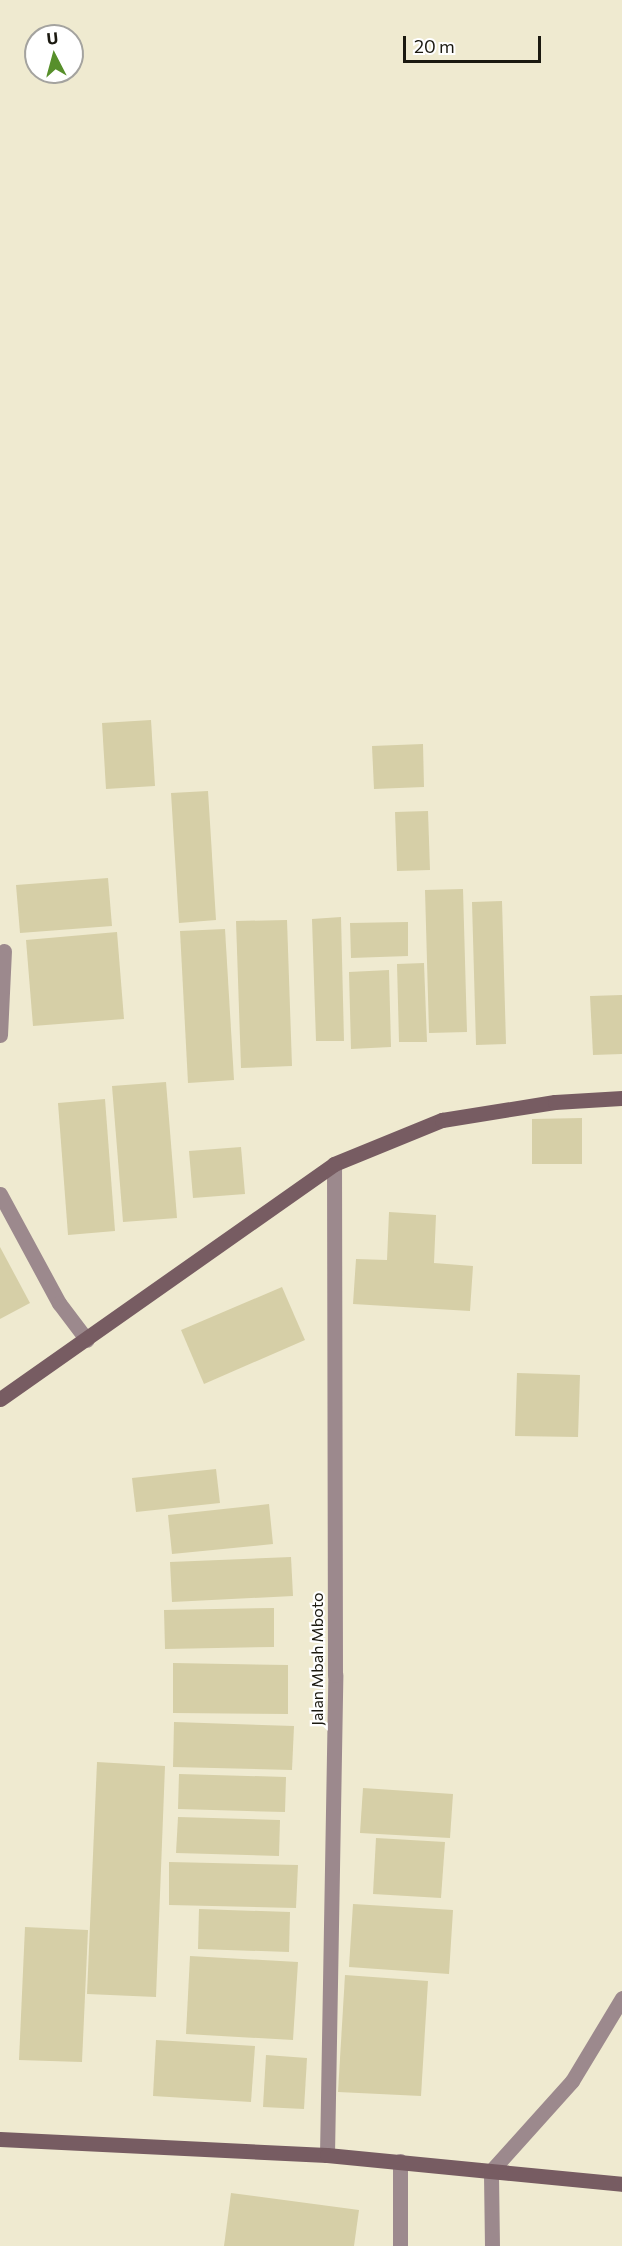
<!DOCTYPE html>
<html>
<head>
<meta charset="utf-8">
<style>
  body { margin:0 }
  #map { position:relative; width:622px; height:2246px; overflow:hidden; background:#efead0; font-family:Commissioner,sans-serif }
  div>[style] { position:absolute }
  .building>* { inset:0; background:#d6cfa7 }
  .street>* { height:15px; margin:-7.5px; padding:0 7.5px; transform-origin:7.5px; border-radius:7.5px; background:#9c898d }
  .secondary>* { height:15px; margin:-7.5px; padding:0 7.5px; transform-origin:7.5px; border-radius:7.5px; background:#775c62 }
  span { translate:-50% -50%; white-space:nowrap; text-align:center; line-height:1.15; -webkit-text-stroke:4.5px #fff; paint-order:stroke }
  .street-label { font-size:16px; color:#1b1910 }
  .north { position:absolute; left:24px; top:24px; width:60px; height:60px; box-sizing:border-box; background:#fff; border:2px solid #a4a39f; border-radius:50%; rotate:354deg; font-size:16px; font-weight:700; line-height:24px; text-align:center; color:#1b1910 }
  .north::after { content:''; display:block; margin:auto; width:21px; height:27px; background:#578f2b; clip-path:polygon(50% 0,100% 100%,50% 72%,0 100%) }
  .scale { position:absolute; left:403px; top:36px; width:138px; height:27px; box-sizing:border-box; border:3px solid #1b1910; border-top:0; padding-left:8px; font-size:18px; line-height:21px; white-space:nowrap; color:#1b1910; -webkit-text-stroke:4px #fff; paint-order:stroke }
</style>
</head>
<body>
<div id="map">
  <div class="building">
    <i style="clip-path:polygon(151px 720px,155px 786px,106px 789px,102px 723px)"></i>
    <i style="clip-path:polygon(423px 744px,424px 787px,374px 789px,372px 746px)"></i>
    <i style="clip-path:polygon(208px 791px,216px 920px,179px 923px,171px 793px)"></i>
    <i style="clip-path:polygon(428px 811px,430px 870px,397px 871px,395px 812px)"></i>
    <i style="clip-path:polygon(108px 878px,112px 926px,20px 933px,16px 885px)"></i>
    <i style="clip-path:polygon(463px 889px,467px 1032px,429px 1033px,425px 890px)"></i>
    <i style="clip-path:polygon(502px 901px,506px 1044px,476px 1045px,472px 902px)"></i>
    <i style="clip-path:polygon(341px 917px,344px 1041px,316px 1041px,312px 919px)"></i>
    <i style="clip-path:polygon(287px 920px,292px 1066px,241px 1068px,236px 921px)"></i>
    <i style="clip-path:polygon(408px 922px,408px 956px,351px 958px,350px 923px)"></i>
    <i style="clip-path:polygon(225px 929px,234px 1080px,188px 1083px,180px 931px)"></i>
    <i style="clip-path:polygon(117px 932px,124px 1019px,33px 1026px,26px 940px)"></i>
    <i style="clip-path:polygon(424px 963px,427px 1042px,399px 1042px,397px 964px)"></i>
    <i style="clip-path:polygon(389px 970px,391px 1047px,351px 1049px,349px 972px)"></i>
    <i style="clip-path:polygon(622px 995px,622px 1054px,593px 1055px,590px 996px)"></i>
    <i style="clip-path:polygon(166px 1082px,177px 1218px,123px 1222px,112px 1086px)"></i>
    <i style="clip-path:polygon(105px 1099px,115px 1231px,68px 1235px,58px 1103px)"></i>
    <i style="clip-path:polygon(582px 1118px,582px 1164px,532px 1164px,532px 1119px)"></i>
    <i style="clip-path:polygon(241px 1147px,245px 1194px,193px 1198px,189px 1151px)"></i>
    <i style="clip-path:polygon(389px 1212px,436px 1215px,434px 1263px,473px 1266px,470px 1311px,353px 1304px,356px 1259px,387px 1260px)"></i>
    <i style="clip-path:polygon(0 1247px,30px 1303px,0 1319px)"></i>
    <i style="clip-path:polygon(282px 1287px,305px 1340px,204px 1384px,181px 1330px)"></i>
    <i style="clip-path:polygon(517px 1373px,580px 1375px,578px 1437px,515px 1436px)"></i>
    <i style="clip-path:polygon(216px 1469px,220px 1503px,136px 1512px,132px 1478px)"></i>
    <i style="clip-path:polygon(269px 1504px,273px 1544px,172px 1554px,168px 1515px)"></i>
    <i style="clip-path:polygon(291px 1557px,293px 1596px,172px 1602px,170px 1562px)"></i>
    <i style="clip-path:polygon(274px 1608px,274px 1647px,165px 1649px,164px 1610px)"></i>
    <i style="clip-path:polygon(173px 1663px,288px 1665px,288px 1714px,173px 1713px)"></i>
    <i style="clip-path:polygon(174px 1722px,294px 1726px,292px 1770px,173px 1767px)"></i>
    <i style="clip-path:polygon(97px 1762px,165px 1766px,156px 1997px,87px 1994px)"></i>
    <i style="clip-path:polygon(179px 1774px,286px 1777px,285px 1812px,178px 1809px)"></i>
    <i style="clip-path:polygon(363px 1788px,453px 1794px,450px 1838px,360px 1833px)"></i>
    <i style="clip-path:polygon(178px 1817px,280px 1820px,279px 1856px,176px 1853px)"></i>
    <i style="clip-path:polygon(376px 1838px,445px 1842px,441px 1898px,373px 1894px)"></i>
    <i style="clip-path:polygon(169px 1862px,298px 1865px,296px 1908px,169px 1905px)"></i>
    <i style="clip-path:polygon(353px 1904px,453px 1910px,449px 1974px,349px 1967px)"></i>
    <i style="clip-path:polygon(199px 1909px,290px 1912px,289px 1952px,198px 1949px)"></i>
    <i style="clip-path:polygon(25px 1927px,88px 1930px,82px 2062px,19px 2060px)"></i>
    <i style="clip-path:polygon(190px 1956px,298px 1962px,293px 2040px,186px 2034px)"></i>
    <i style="clip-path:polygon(345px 1975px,428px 1981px,421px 2096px,338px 2092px)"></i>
    <i style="clip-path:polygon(156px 2040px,255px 2046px,251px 2102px,153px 2096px)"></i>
    <i style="clip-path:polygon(266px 2055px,307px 2058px,304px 2109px,263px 2107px)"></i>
    <i style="clip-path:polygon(231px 2193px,359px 2210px,354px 2246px,224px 2246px)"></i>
  </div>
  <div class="street">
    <i style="left:0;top:1035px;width:84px;rotate:-87.3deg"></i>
    <i style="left:0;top:1194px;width:124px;rotate:61.6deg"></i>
    <i style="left:59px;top:1303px;width:46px;rotate:52.9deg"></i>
    <i style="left:327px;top:2155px;width:480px;rotate:-89deg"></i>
    <i style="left:335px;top:1675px;width:511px;rotate:-90.11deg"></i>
    <i style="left:400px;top:2246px;width:85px;rotate:-90deg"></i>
    <i style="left:492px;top:2246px;width:75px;rotate:-90.8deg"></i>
    <i style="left:491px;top:2171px;width:121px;rotate:-48deg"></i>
    <i style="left:572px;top:2081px;width:97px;rotate:-58.9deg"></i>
  </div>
  <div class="secondary">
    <i style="left:0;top:1399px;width:408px;rotate:-35.1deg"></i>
    <i style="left:334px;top:1164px;width:117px;rotate:-22.2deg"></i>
    <i style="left:442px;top:1120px;width:114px;rotate:-9.1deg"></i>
    <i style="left:555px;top:1102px;width:67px;rotate:-3.4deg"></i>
    <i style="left:0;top:2139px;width:327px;rotate:2.8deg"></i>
    <i style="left:327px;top:2155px;width:296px;rotate:5.6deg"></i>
  </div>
  <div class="street-label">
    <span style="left:317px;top:1659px;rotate:-90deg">Jalan Mbah Mboto</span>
  </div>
  <div class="north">U</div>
  <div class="scale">20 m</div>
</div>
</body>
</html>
